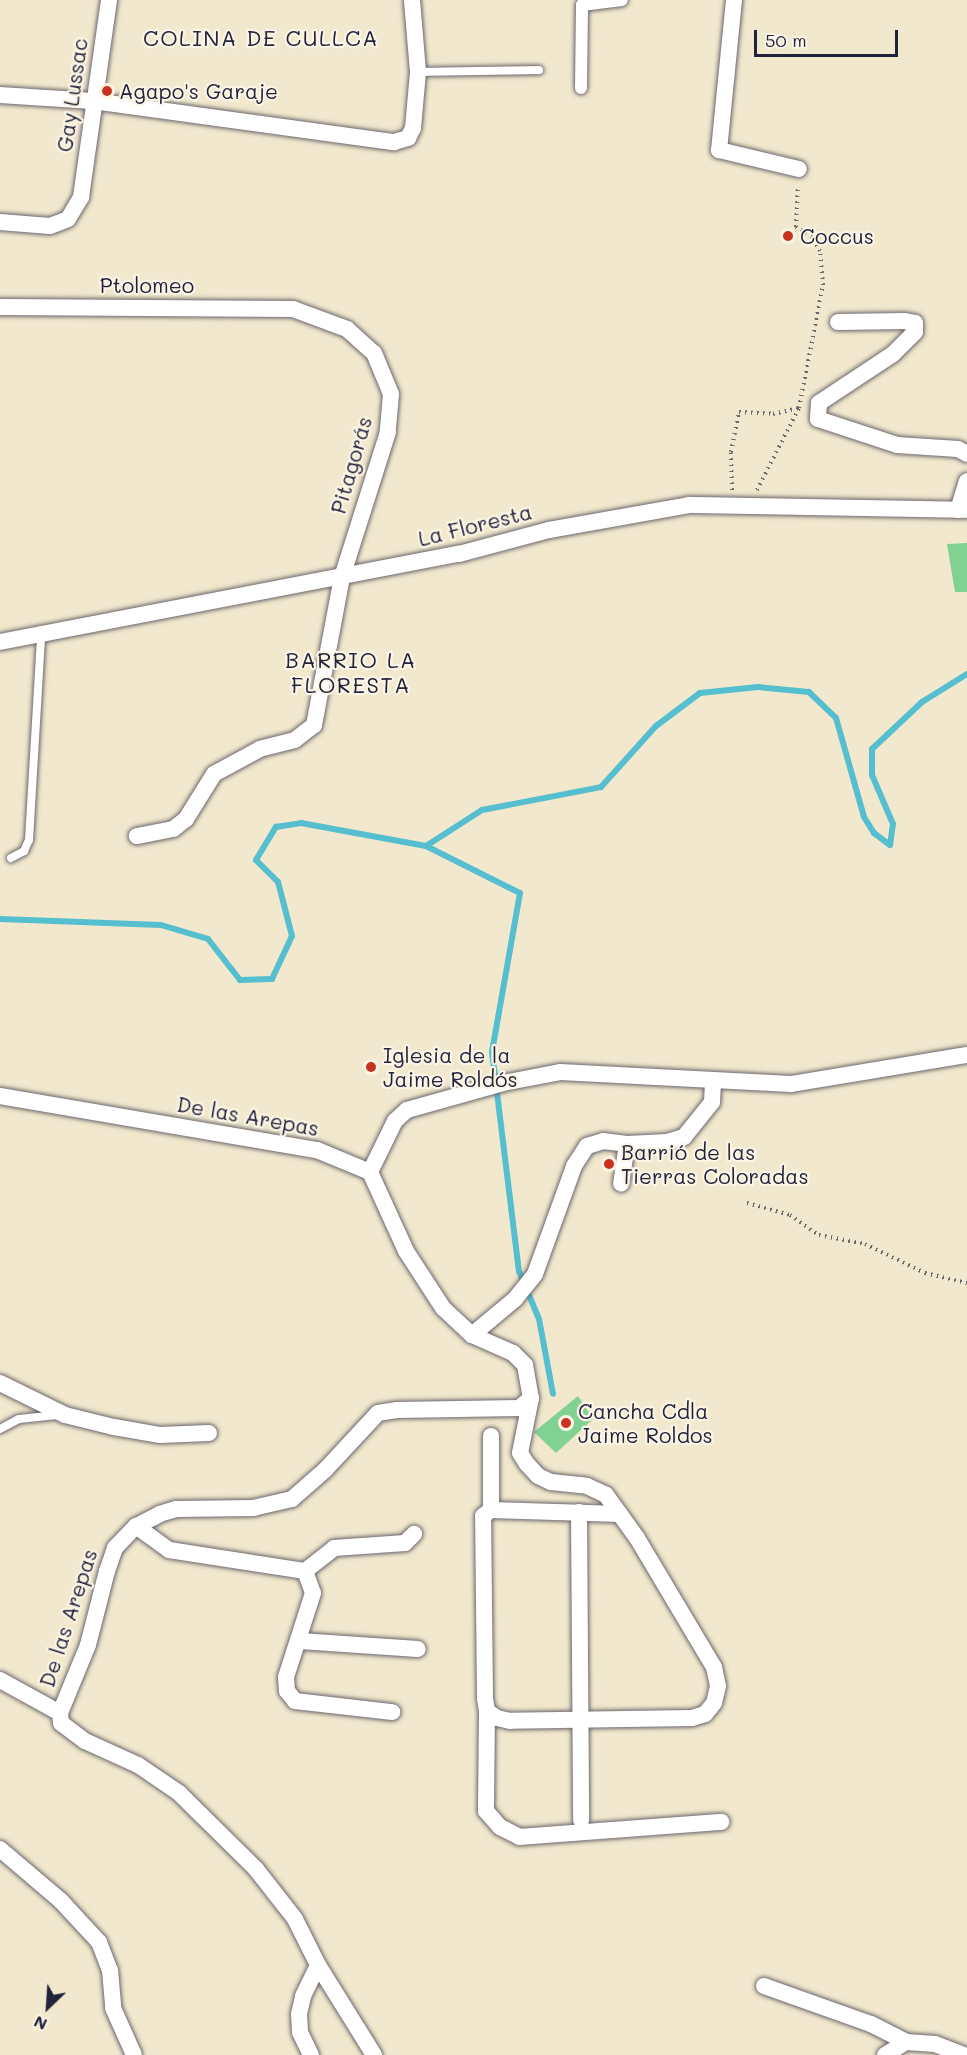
<!DOCTYPE html>
<html>
<head>
<meta charset="utf-8">
<style>
  body { margin:0 }
  #map { position:relative; width:967px; height:2055px; overflow:hidden; background:#f2e8cd; font-family:Mali,sans-serif }
  div>[style] { position:absolute }
  .green>* { inset:0; background:#80d192 }
  .stream>* { height:6px; margin:-3px; padding:0 3px; transform-origin:3px; border-radius:3px; background:#55bfd0 }
  .path>* { height:4px; margin-top:-2px; transform-origin:0; background:repeating-linear-gradient(90deg,#6b676e 0 1.5px,transparent 0 6px) }
  .roads { filter:drop-shadow(0 0 2px #6b676e) drop-shadow(0 0 2px #6b676e) }
  .service>* { height:8px; margin:-4px; padding:0 4px; transform-origin:4px; border-radius:4px; background:#fff }
  .pedestrian>* { height:12px; margin:-6px; padding:0 6px; transform-origin:6px; border-radius:6px; background:#fff }
  .minor>* { height:16px; margin:-8px; padding:0 8px; transform-origin:8px; border-radius:8px; background:#fff }
  .dots>* { width:16px; height:16px; translate:-50% -50%; box-sizing:border-box; border:3px solid #fcf5e5; border-radius:50% }
  span { translate:-50% -50%; white-space:nowrap; text-align:center; line-height:1.15; -webkit-text-stroke:4.5px #fcf5e5; paint-order:stroke }
  .poi-label { font-size:21px; color:#22223b }
  .left { translate:0 -50%; text-align:left }
  .street-label { font-size:21px; color:#22223b }
  .neighbourhood-label { font-size:22px; color:#22223b; letter-spacing:1.5px }
  .north { position:absolute; left:18px; top:1977px; width:60px; height:60px; -webkit-text-stroke:4px #fcf5e5; paint-order:stroke; rotate:205deg; font-size:16px; font-weight:700; line-height:24px; text-align:center; color:#22223b }
  .north::after { content:''; display:block; margin:auto; width:21px; height:27px; background:#22223b; clip-path:polygon(50% 0,100% 100%,50% 72%,0 100%) }
  .scale { position:absolute; left:754px; top:30px; width:144px; height:27px; box-sizing:border-box; border:3px solid #22223b; border-top:0; padding-left:8px; font-size:18px; line-height:21px; white-space:nowrap; color:#22223b; -webkit-text-stroke:4px #fcf5e5; paint-order:stroke }
</style>
</head>
<body>
<div id="map">
  <div class="green">
    <i style="clip-path:polygon(967px 543px,967px 592px,955px 592px,947px 544px)"></i>
    <i style="clip-path:polygon(578px 1396px,593px 1419px,556px 1453px,534px 1432px)"></i>
  </div>
  <div class="stream">
    <i style="left:426px;top:846px;width:67px;rotate:-32.7deg"></i>
    <i style="left:482px;top:810px;width:121px;rotate:-10.9deg"></i>
    <i style="left:601px;top:787px;width:82px;rotate:-48deg"></i>
    <i style="left:656px;top:726px;width:55px;rotate:-36.9deg"></i>
    <i style="left:700px;top:693px;width:58px;rotate:-5.9deg"></i>
    <i style="left:758px;top:687px;width:51px;rotate:5.6deg"></i>
    <i style="left:809px;top:692px;width:37px;rotate:44deg"></i>
    <i style="left:836px;top:718px;width:103px;rotate:74.2deg"></i>
    <i style="left:864px;top:817px;width:19px;rotate:58deg"></i>
    <i style="left:874px;top:833px;width:20px;rotate:37deg"></i>
    <i style="left:890px;top:845px;width:21px;rotate:-82deg"></i>
    <i style="left:893px;top:824px;width:53px;rotate:-113.2deg"></i>
    <i style="left:872px;top:775px;width:26px;rotate:-90deg"></i>
    <i style="left:872px;top:749px;width:69px;rotate:-43.2deg"></i>
    <i style="left:922px;top:702px;width:53px;rotate:-31.9deg"></i>
    <i style="left:0;top:919px;width:161px;rotate:2.1deg"></i>
    <i style="left:161px;top:925px;width:49px;rotate:16.6deg"></i>
    <i style="left:208px;top:939px;width:52px;rotate:52deg"></i>
    <i style="left:240px;top:980px;width:32px;rotate:-2deg"></i>
    <i style="left:272px;top:979px;width:47px;rotate:-65.1deg"></i>
    <i style="left:292px;top:936px;width:56px;rotate:-104.5deg"></i>
    <i style="left:278px;top:882px;width:31px;rotate:-135deg"></i>
    <i style="left:256px;top:860px;width:39px;rotate:-59deg"></i>
    <i style="left:276px;top:827px;width:25px;rotate:-9deg"></i>
    <i style="left:301px;top:823px;width:127px;rotate:10.4deg"></i>
    <i style="left:426px;top:846px;width:105px;rotate:26.6deg"></i>
    <i style="left:520px;top:893px;width:161px;rotate:100deg"></i>
    <i style="left:492px;top:1052px;width:221px;rotate:83deg"></i>
    <i style="left:519px;top:1271px;width:52px;rotate:67.4deg"></i>
    <i style="left:539px;top:1319px;width:76px;rotate:79.4deg"></i>
  </div>
  <div class="path">
    <i style="left:732px;top:490px;width:38px;rotate:-92deg"></i>
    <i style="left:731px;top:452px;width:41px;rotate:-78.7deg"></i>
    <i style="left:739px;top:412px;width:34px;rotate:3deg"></i>
    <i style="left:773px;top:414px;width:27px;rotate:-13deg"></i>
    <i style="left:757px;top:490px;width:92px;rotate:-62.9deg"></i>
    <i style="left:799px;top:408px;width:125px;rotate:-79deg"></i>
    <i style="left:823px;top:285px;width:34px;rotate:-95deg"></i>
    <i style="left:820px;top:251px;width:16px;rotate:-120deg"></i>
    <i style="left:812px;top:237px;width:19px;rotate:-148deg"></i>
    <i style="left:796px;top:227px;width:42px;rotate:-87.3deg"></i>
    <i style="left:747px;top:1203px;width:45px;rotate:15.6deg"></i>
    <i style="left:790px;top:1215px;width:35px;rotate:35deg"></i>
    <i style="left:819px;top:1235px;width:47px;rotate:11.1deg"></i>
    <i style="left:865px;top:1244px;width:67px;rotate:25.8deg"></i>
    <i style="left:925px;top:1273px;width:43px;rotate:13.4deg"></i>
  </div>
  <div class="roads">
    <div class="service">
      <i style="left:418px;top:72px;width:121px;rotate:-0.9deg"></i>
      <i style="left:11px;top:858px;width:15px;rotate:-28deg"></i>
      <i style="left:24px;top:851px;width:12px;rotate:-66deg"></i>
      <i style="left:29px;top:840px;width:205px;rotate:-86.6deg"></i>
      <i style="left:0;top:1429px;width:21px;rotate:-28deg"></i>
      <i style="left:19px;top:1419px;width:36px;rotate:-6deg"></i>
    </div>
    <div class="pedestrian">
      <i style="left:581px;top:88px;width:83px;rotate:-89.3deg"></i>
      <i style="left:582px;top:5px;width:40px;rotate:-7.1deg"></i>
    </div>
    <div class="minor">
      <i style="left:734px;top:0;width:151px;rotate:95.7deg"></i>
      <i style="left:719px;top:150px;width:82px;rotate:13.4deg"></i>
      <i style="left:0;top:95px;width:93px;rotate:3.7deg"></i>
      <i style="left:93px;top:101px;width:304px;rotate:7.8deg"></i>
      <i style="left:394px;top:142px;width:15px;rotate:-16deg"></i>
      <i style="left:408px;top:138px;width:11px;rotate:-63deg"></i>
      <i style="left:413px;top:128px;width:56px;rotate:-84.9deg"></i>
      <i style="left:418px;top:72px;width:72px;rotate:-94.8deg"></i>
      <i style="left:0;top:222px;width:50px;rotate:4.6deg"></i>
      <i style="left:50px;top:226px;width:19px;rotate:-21deg"></i>
      <i style="left:68px;top:219px;width:26px;rotate:-59deg"></i>
      <i style="left:81px;top:197px;width:199px;rotate:-81.9deg"></i>
      <i style="left:0;top:307px;width:293px;rotate:0.4deg"></i>
      <i style="left:293px;top:309px;width:58px;rotate:20.3deg"></i>
      <i style="left:347px;top:329px;width:36px;rotate:42deg"></i>
      <i style="left:374px;top:353px;width:44px;rotate:67.5deg"></i>
      <i style="left:391px;top:394px;width:38px;rotate:95deg"></i>
      <i style="left:388px;top:432px;width:152px;rotate:107.6deg"></i>
      <i style="left:342px;top:577px;width:151px;rotate:100.7deg"></i>
      <i style="left:314px;top:725px;width:24px;rotate:142deg"></i>
      <i style="left:295px;top:740px;width:36px;rotate:166deg"></i>
      <i style="left:260px;top:749px;width:52px;rotate:151.5deg"></i>
      <i style="left:214px;top:774px;width:53px;rotate:121.9deg"></i>
      <i style="left:186px;top:819px;width:16px;rotate:142deg"></i>
      <i style="left:173px;top:829px;width:37px;rotate:169deg"></i>
      <i style="left:838px;top:322px;width:66px;rotate:-0.9deg"></i>
      <i style="left:904px;top:321px;width:11px;rotate:10deg"></i>
      <i style="left:915px;top:323px;width:9px;rotate:90deg"></i>
      <i style="left:915px;top:332px;width:31px;rotate:135deg"></i>
      <i style="left:893px;top:354px;width:89px;rotate:146.5deg"></i>
      <i style="left:819px;top:403px;width:16px;rotate:94deg"></i>
      <i style="left:818px;top:419px;width:83px;rotate:18.2deg"></i>
      <i style="left:897px;top:445px;width:61px;rotate:3.8deg"></i>
      <i style="left:958px;top:449px;width:10px;rotate:29deg"></i>
      <i style="left:958px;top:510px;width:30px;rotate:-73deg"></i>
      <i style="left:0;top:642px;width:467px;rotate:-10.9deg"></i>
      <i style="left:459px;top:554px;width:93px;rotate:-14.9deg"></i>
      <i style="left:549px;top:530px;width:142px;rotate:-10.1deg"></i>
      <i style="left:689px;top:505px;width:278px;rotate:1deg"></i>
      <i style="left:0;top:1096px;width:322px;rotate:9.7deg"></i>
      <i style="left:317px;top:1150px;width:57px;rotate:22.5deg"></i>
      <i style="left:370px;top:1172px;width:87px;rotate:65.5deg"></i>
      <i style="left:406px;top:1251px;width:68px;rotate:57deg"></i>
      <i style="left:443px;top:1308px;width:40px;rotate:43deg"></i>
      <i style="left:472px;top:1335px;width:45px;rotate:23.7deg"></i>
      <i style="left:513px;top:1353px;width:17px;rotate:45deg"></i>
      <i style="left:525px;top:1365px;width:34px;rotate:80deg"></i>
      <i style="left:531px;top:1398px;width:16px;rotate:140deg"></i>
      <i style="left:519px;top:1408px;width:122px;rotate:179.1deg"></i>
      <i style="left:397px;top:1410px;width:19px;rotate:171deg"></i>
      <i style="left:378px;top:1413px;width:78px;rotate:132.9deg"></i>
      <i style="left:325px;top:1470px;width:44px;rotate:138.7deg"></i>
      <i style="left:292px;top:1499px;width:39px;rotate:167deg"></i>
      <i style="left:254px;top:1508px;width:78px;rotate:179.3deg"></i>
      <i style="left:176px;top:1509px;width:17px;rotate:163deg"></i>
      <i style="left:160px;top:1514px;width:27px;rotate:153deg"></i>
      <i style="left:136px;top:1526px;width:30px;rotate:134deg"></i>
      <i style="left:115px;top:1548px;width:24px;rotate:109deg"></i>
      <i style="left:107px;top:1571px;width:76px;rotate:104.4deg"></i>
      <i style="left:88px;top:1645px;width:74px;rotate:112.4deg"></i>
      <i style="left:60px;top:1713px;width:10px;rotate:84deg"></i>
      <i style="left:61px;top:1723px;width:30px;rotate:37deg"></i>
      <i style="left:85px;top:1741px;width:58px;rotate:24.4deg"></i>
      <i style="left:138px;top:1765px;width:50px;rotate:34.3deg"></i>
      <i style="left:179px;top:1793px;width:108px;rotate:44.6deg"></i>
      <i style="left:256px;top:1869px;width:63px;rotate:52deg"></i>
      <i style="left:295px;top:1919px;width:51px;rotate:63.4deg"></i>
      <i style="left:627px;top:1144px;width:40px;rotate:-2.9deg"></i>
      <i style="left:667px;top:1142px;width:18px;rotate:-16deg"></i>
      <i style="left:684px;top:1137px;width:45px;rotate:-51.3deg"></i>
      <i style="left:712px;top:1102px;width:20px;rotate:-87deg"></i>
      <i style="left:370px;top:1172px;width:57px;rotate:-63.9deg"></i>
      <i style="left:395px;top:1121px;width:16px;rotate:-43deg"></i>
      <i style="left:407px;top:1110px;width:100px;rotate:-15.7deg"></i>
      <i style="left:503px;top:1083px;width:58px;rotate:-10.9deg"></i>
      <i style="left:560px;top:1072px;width:231px;rotate:3deg"></i>
      <i style="left:791px;top:1084px;width:178px;rotate:-9.4deg"></i>
      <i style="left:472px;top:1335px;width:56px;rotate:-39.9deg"></i>
      <i style="left:515px;top:1299px;width:32px;rotate:-51deg"></i>
      <i style="left:535px;top:1274px;width:115px;rotate:-70.1deg"></i>
      <i style="left:574px;top:1166px;width:24px;rotate:-57deg"></i>
      <i style="left:587px;top:1146px;width:17px;rotate:-17deg"></i>
      <i style="left:603px;top:1141px;width:24px;rotate:7deg"></i>
      <i style="left:627px;top:1144px;width:40px;rotate:98.5deg"></i>
      <i style="left:0;top:1383px;width:72px;rotate:26.2deg"></i>
      <i style="left:65px;top:1415px;width:50px;rotate:13.8deg"></i>
      <i style="left:114px;top:1427px;width:47px;rotate:9.9deg"></i>
      <i style="left:160px;top:1435px;width:49px;rotate:-2.3deg"></i>
      <i style="left:531px;top:1398px;width:56px;rotate:101.3deg"></i>
      <i style="left:520px;top:1453px;width:13px;rotate:58deg"></i>
      <i style="left:527px;top:1464px;width:16px;rotate:47deg"></i>
      <i style="left:538px;top:1476px;width:14px;rotate:25deg"></i>
      <i style="left:551px;top:1482px;width:36px;rotate:6deg"></i>
      <i style="left:587px;top:1486px;width:21px;rotate:25deg"></i>
      <i style="left:606px;top:1495px;width:53px;rotate:54.2deg"></i>
      <i style="left:637px;top:1538px;width:150px;rotate:59.2deg"></i>
      <i style="left:714px;top:1667px;width:19px;rotate:78deg"></i>
      <i style="left:718px;top:1686px;width:17px;rotate:103deg"></i>
      <i style="left:714px;top:1703px;width:14px;rotate:129deg"></i>
      <i style="left:705px;top:1714px;width:14px;rotate:163deg"></i>
      <i style="left:692px;top:1718px;width:182px;rotate:179.1deg"></i>
      <i style="left:510px;top:1721px;width:13px;rotate:-167deg"></i>
      <i style="left:497px;top:1718px;width:12px;rotate:-145deg"></i>
      <i style="left:487px;top:1711px;width:13px;rotate:-99deg"></i>
      <i style="left:485px;top:1698px;width:182px;rotate:-90.6deg"></i>
      <i style="left:483px;top:1516px;width:10px;rotate:-37deg"></i>
      <i style="left:491px;top:1510px;width:129px;rotate:1.8deg"></i>
      <i style="left:491px;top:1510px;width:74px;rotate:-90deg"></i>
      <i style="left:579px;top:1512px;width:308px;rotate:89.6deg"></i>
      <i style="left:136px;top:1526px;width:41px;rotate:36deg"></i>
      <i style="left:169px;top:1550px;width:138px;rotate:8.8deg"></i>
      <i style="left:305px;top:1571px;width:23px;rotate:70deg"></i>
      <i style="left:313px;top:1593px;width:88px;rotate:107.8deg"></i>
      <i style="left:286px;top:1677px;width:14px;rotate:86deg"></i>
      <i style="left:287px;top:1691px;width:13px;rotate:51deg"></i>
      <i style="left:295px;top:1701px;width:98px;rotate:6.5deg"></i>
      <i style="left:305px;top:1571px;width:37px;rotate:-38deg"></i>
      <i style="left:334px;top:1548px;width:71px;rotate:-4deg"></i>
      <i style="left:405px;top:1543px;width:13px;rotate:-45deg"></i>
      <i style="left:300px;top:1641px;width:118px;rotate:3.9deg"></i>
      <i style="left:0;top:1680px;width:68px;rotate:28.8deg"></i>
      <i style="left:487px;top:1711px;width:100px;rotate:90.6deg"></i>
      <i style="left:486px;top:1811px;width:21px;rotate:49deg"></i>
      <i style="left:500px;top:1827px;width:22px;rotate:27deg"></i>
      <i style="left:520px;top:1837px;width:202px;rotate:-4.3deg"></i>
      <i style="left:0;top:1849px;width:80px;rotate:40.4deg"></i>
      <i style="left:61px;top:1901px;width:56px;rotate:47.2deg"></i>
      <i style="left:99px;top:1942px;width:30px;rotate:69deg"></i>
      <i style="left:110px;top:1970px;width:38px;rotate:85deg"></i>
      <i style="left:113px;top:2008px;width:51px;rotate:65.9deg"></i>
      <i style="left:764px;top:1986px;width:114px;rotate:19.6deg"></i>
      <i style="left:871px;top:2024px;width:39px;rotate:27deg"></i>
      <i style="left:311px;top:2055px;width:25px;rotate:-116deg"></i>
      <i style="left:300px;top:2032px;width:18px;rotate:-93deg"></i>
      <i style="left:299px;top:2014px;width:18px;rotate:-77deg"></i>
      <i style="left:303px;top:1996px;width:34px;rotate:-64deg"></i>
      <i style="left:318px;top:1965px;width:106px;rotate:58.1deg"></i>
      <i style="left:885px;top:2055px;width:25px;rotate:-32deg"></i>
      <i style="left:906px;top:2042px;width:29px;rotate:4deg"></i>
      <i style="left:935px;top:2044px;width:30px;rotate:21deg"></i>
    </div>
  </div>
  <div class="dots">
    <i style="left:107px;top:91px;background:#c8321e"></i>
    <i style="left:788px;top:236px;background:#c8321e"></i>
    <i style="left:371px;top:1067px;background:#c8321e"></i>
    <i style="left:609px;top:1164px;background:#c8321e"></i>
    <i style="left:566px;top:1423px;background:#c8321e"></i>
  </div>
  <div class="poi-label">
    <span class="left" style="left:119px;top:91px">Agapo's Garaje</span>
    <span class="left" style="left:800px;top:236px">Coccus</span>
    <span class="left" style="left:383px;top:1067px">Iglesia de la<br>Jaime Roldós</span>
    <span class="left" style="left:621px;top:1164px">Barrió de las<br>Tierras Coloradas</span>
    <span class="left" style="left:578px;top:1423px">Cancha Cdla<br>Jaime Roldos</span>
  </div>
  <div class="street-label">
    <span style="left:72px;top:95px;rotate:-82deg">Gay Lussac</span>
    <span style="left:147px;top:285px">Ptolomeo</span>
    <span style="left:351px;top:465px;rotate:-74deg">Pitagorás</span>
    <span style="left:475px;top:525px;rotate:-14deg">La Floresta</span>
    <span style="left:248px;top:1116px;rotate:10deg">De las Arepas</span>
    <span style="left:68px;top:1618px;rotate:-72deg">De las Arepas</span>
  </div>
  <div class="neighbourhood-label">
    <span style="left:261px;top:38px">COLINA DE CULLCA</span>
    <span style="left:351px;top:672px">BARRIO LA<br>FLORESTA</span>
  </div>
  <div class="north">N</div>
  <div class="scale">50 m</div>
</div>
</body>
</html>
